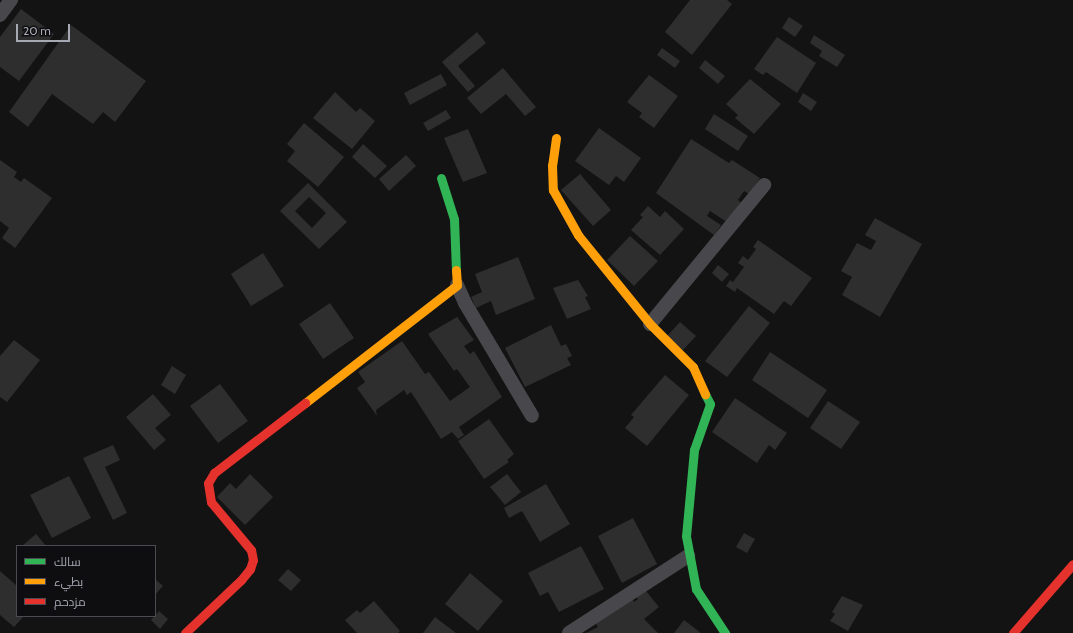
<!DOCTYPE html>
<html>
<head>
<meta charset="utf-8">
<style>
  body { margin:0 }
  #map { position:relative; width:1073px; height:633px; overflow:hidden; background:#131313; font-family:Cabin,Cairo,sans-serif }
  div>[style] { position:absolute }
  .building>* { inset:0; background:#2e2e2e }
  .street>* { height:14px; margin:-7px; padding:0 7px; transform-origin:7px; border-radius:7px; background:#48484c }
  .fast>* { height:9px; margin:-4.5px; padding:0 4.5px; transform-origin:4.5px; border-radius:4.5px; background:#30b455 }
  .slow>* { height:9px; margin:-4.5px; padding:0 4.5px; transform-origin:4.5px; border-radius:4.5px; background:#ff9f0a }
  .jam>* { height:9px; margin:-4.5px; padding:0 4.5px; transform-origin:4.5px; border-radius:4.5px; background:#e5322d }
  span { translate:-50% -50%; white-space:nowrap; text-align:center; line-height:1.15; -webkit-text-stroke:3px #0e0d0f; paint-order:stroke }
  .legend { position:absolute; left:16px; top:545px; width:140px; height:72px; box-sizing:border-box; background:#0e0d0f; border:1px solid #4b4b51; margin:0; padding:5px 7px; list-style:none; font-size:12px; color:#a6a8b3 }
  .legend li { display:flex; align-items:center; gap:8px; height:20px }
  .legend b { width:20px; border:1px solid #4b4b51 }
  .scale { position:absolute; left:16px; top:24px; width:54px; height:18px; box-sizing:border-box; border:2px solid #a6a8b3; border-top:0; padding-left:5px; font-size:12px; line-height:14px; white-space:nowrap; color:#a6a8b3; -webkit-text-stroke:3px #0e0d0f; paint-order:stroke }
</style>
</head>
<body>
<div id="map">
  <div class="building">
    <i style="clip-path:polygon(690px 0,727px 0,732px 4px,692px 55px,665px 32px)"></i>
    <i style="clip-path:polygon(21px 9px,54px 34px,19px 81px,0 67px,0 37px)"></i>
    <i style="clip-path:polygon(789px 17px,803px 26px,795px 37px,782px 28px)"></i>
    <i style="clip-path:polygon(71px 25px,146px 81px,115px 122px,103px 112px,93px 124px,52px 94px,28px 127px,9px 112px)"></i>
    <i style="clip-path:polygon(477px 32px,486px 43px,458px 66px,475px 86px,468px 92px,442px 62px)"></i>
    <i style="clip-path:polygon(814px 35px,845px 55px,837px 67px,819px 56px,822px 51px,810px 43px)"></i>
    <i style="clip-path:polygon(777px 37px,816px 63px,797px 93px,766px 72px,763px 75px,754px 69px)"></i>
    <i style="clip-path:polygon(662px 48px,680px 61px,675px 68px,657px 55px)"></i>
    <i style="clip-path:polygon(705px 60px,725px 76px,718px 84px,699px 68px)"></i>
    <i style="clip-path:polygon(503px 68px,536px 107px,525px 116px,506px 94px,481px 114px,467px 98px)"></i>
    <i style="clip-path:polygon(441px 74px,447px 85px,410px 105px,404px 93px)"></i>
    <i style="clip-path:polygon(649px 75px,678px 96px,654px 128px,639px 117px,642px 113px,627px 102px)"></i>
    <i style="clip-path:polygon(750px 79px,781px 104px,754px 134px,735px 118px,738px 115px,726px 104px)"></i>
    <i style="clip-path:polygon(335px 92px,356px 112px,360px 108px,375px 121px,352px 149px,313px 118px)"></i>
    <i style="clip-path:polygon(803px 93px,817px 102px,811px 111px,798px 102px)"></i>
    <i style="clip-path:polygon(446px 110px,451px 118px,428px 131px,423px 123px)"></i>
    <i style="clip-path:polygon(714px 114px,748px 136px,738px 151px,705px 129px)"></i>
    <i style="clip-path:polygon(304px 123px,344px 157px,318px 187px,287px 161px,295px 151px,287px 144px)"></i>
    <i style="clip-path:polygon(599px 128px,641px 158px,624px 182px,616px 176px,609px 185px,575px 161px)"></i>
    <i style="clip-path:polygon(468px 129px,487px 173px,463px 182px,444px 138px)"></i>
    <i style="clip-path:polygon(691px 139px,729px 163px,732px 160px,760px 178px,749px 194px,744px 191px,738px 200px,743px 204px,730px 224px,710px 211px,707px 216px,721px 225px,714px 235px,656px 193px)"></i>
    <i style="clip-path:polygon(363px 144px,387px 166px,375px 178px,352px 157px)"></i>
    <i style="clip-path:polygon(406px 155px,416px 166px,389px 191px,379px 179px)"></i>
    <i style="clip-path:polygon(0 160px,17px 172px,14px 177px,21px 182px,24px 178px,52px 198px,15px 248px,2px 238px,9px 228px,0 221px)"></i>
    <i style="clip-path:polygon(580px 174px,611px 210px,593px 226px,561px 190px)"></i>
    <i style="clip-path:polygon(evenodd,308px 183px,347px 222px,319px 249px,280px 211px,308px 183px,309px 197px,326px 213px,312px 228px,295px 211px,309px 197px)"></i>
    <i style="clip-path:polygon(648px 206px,660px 217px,665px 211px,684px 229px,660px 255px,631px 230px,643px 217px,640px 215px)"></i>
    <i style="clip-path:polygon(875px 218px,922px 244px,880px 317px,842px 295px,852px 277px,841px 271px,857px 243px,871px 250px,876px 241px,865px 235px)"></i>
    <i style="clip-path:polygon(630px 236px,658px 261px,634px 286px,607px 260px)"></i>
    <i style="clip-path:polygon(758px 240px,812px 278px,791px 306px,784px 301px,774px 314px,737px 288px,735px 292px,726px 286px,730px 280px,733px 282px,744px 267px,738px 263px,743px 256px,748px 260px,756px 249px,753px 247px)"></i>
    <i style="clip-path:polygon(263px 253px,284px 286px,251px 306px,231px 274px)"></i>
    <i style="clip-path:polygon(518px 257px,535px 299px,496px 315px,491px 301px,476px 308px,471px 297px,482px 292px,475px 274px)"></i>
    <i style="clip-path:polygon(718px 265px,729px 274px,722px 282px,712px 273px)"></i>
    <i style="clip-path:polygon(578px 280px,588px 296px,585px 297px,591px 309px,567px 319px,553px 288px)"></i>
    <i style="clip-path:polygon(330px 303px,354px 338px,323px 359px,299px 324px)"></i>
    <i style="clip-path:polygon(749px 306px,770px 323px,727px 377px,705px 361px)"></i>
    <i style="clip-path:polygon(457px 317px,474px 340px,464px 346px,470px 354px,474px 351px,502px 397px,459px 427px,464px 435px,458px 439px,452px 432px,441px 439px,411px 392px,407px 395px,404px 390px,376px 410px,377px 416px,357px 388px,365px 382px,358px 372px,402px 341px,425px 374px,429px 372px,450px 401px,470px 387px,457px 369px,454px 371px,428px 334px)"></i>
    <i style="clip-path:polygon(680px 322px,696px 336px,683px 350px,667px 336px)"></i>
    <i style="clip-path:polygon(551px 325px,561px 346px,566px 344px,572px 356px,567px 358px,571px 365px,525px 387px,505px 348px)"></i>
    <i style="clip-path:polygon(14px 340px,40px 360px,7px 402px,0 397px,0 356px)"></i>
    <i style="clip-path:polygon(770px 352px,827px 390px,808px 418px,752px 380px)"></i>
    <i style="clip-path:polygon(172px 366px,186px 375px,175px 394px,161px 385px)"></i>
    <i style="clip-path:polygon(665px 375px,689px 395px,647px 446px,625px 428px,634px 417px,631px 415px)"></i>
    <i style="clip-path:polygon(220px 384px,248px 421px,218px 443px,190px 406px)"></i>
    <i style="clip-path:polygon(153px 394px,171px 415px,155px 428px,166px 440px,154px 450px,126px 417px)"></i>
    <i style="clip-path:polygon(735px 398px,787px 433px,775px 450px,769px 445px,757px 463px,712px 432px)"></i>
    <i style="clip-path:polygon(828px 401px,860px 422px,841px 449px,810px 428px)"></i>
    <i style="clip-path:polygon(489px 419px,514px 454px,507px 460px,509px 462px,484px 479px,458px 441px)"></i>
    <i style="clip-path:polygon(113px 445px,120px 460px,105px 467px,127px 513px,113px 520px,83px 458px)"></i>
    <i style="clip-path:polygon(250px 474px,273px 497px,245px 525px,217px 497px,230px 483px,236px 489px)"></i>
    <i style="clip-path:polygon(507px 474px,521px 492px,505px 505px,490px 487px)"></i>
    <i style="clip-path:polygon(69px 476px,91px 518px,52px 538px,30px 495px)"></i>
    <i style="clip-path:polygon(546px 484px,570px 524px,540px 542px,522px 511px,509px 518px,504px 508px)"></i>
    <i style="clip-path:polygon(633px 518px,657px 564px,622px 583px,598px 536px)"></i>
    <i style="clip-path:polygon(744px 533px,755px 539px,747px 553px,736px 547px)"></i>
    <i style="clip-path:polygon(36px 534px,46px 546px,22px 546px)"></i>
    <i style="clip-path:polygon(581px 546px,604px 589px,559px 612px,548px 592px,540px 596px,528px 573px)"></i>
    <i style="clip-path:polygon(288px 569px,301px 580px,291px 591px,278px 580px)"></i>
    <i style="clip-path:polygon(0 571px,17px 586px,17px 616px,24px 616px,14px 627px,0 615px)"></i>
    <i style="clip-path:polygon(470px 573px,503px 601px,478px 631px,445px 604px)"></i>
    <i style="clip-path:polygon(155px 579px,163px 586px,155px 595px)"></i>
    <i style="clip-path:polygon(646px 591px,659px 607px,644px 619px,658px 633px,586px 633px,598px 627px,595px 622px,632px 598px,634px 602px,638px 599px,636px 597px)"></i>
    <i style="clip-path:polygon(842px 596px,863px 605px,848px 631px,830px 621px,835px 614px,832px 612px)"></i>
    <i style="clip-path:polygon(374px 601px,400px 631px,398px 633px,357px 633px,345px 620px,357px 610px,360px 613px)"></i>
    <i style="clip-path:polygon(159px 611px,168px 619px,160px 629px,151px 620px)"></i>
    <i style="clip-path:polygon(435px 617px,456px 633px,423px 633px)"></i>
    <i style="clip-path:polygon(684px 620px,701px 633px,674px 633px)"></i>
  </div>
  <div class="street">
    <i style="left:0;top:15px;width:19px;rotate:-54deg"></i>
    <i style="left:457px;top:285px;width:20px;rotate:66deg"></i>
    <i style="left:465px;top:303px;width:131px;rotate:59.3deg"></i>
    <i style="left:650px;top:324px;width:180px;rotate:-50.6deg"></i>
    <i style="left:569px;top:633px;width:142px;rotate:-32.9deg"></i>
  </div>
  <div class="fast">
    <i style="left:441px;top:178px;width:43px;rotate:72.4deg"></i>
    <i style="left:454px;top:219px;width:51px;rotate:87.8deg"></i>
    <i style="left:705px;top:394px;width:11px;rotate:63deg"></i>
    <i style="left:710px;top:404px;width:49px;rotate:109.2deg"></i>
    <i style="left:694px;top:450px;width:86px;rotate:95.3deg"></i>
    <i style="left:686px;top:536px;width:54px;rotate:79.3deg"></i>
    <i style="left:696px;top:589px;width:53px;rotate:56.6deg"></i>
  </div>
  <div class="slow">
    <i style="left:556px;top:138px;width:27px;rotate:98deg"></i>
    <i style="left:552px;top:165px;width:25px;rotate:88deg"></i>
    <i style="left:553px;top:190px;width:51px;rotate:60.9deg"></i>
    <i style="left:578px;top:235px;width:114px;rotate:51deg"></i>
    <i style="left:650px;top:324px;width:61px;rotate:45deg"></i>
    <i style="left:693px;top:367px;width:30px;rotate:66deg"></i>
    <i style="left:305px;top:403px;width:192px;rotate:-37.8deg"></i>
    <i style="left:457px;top:285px;width:15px;rotate:-94deg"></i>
  </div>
  <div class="jam">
    <i style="left:185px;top:633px;width:77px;rotate:-43.4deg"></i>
    <i style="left:241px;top:580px;width:14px;rotate:-51deg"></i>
    <i style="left:250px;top:569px;width:9px;rotate:-72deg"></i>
    <i style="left:253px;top:560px;width:10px;rotate:-101deg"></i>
    <i style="left:251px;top:550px;width:62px;rotate:-129.8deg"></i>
    <i style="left:211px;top:502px;width:19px;rotate:-99deg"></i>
    <i style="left:208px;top:483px;width:12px;rotate:-59deg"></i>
    <i style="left:214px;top:473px;width:115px;rotate:-37.6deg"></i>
    <i style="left:1013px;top:633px;width:91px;rotate:-49deg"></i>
  </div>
  <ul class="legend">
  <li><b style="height:5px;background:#30b455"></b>سالك</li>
  <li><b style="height:5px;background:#ff9f0a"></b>بطيء</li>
  <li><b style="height:5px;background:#e5322d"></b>مزدحم</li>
  </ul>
  <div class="scale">20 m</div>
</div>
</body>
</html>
